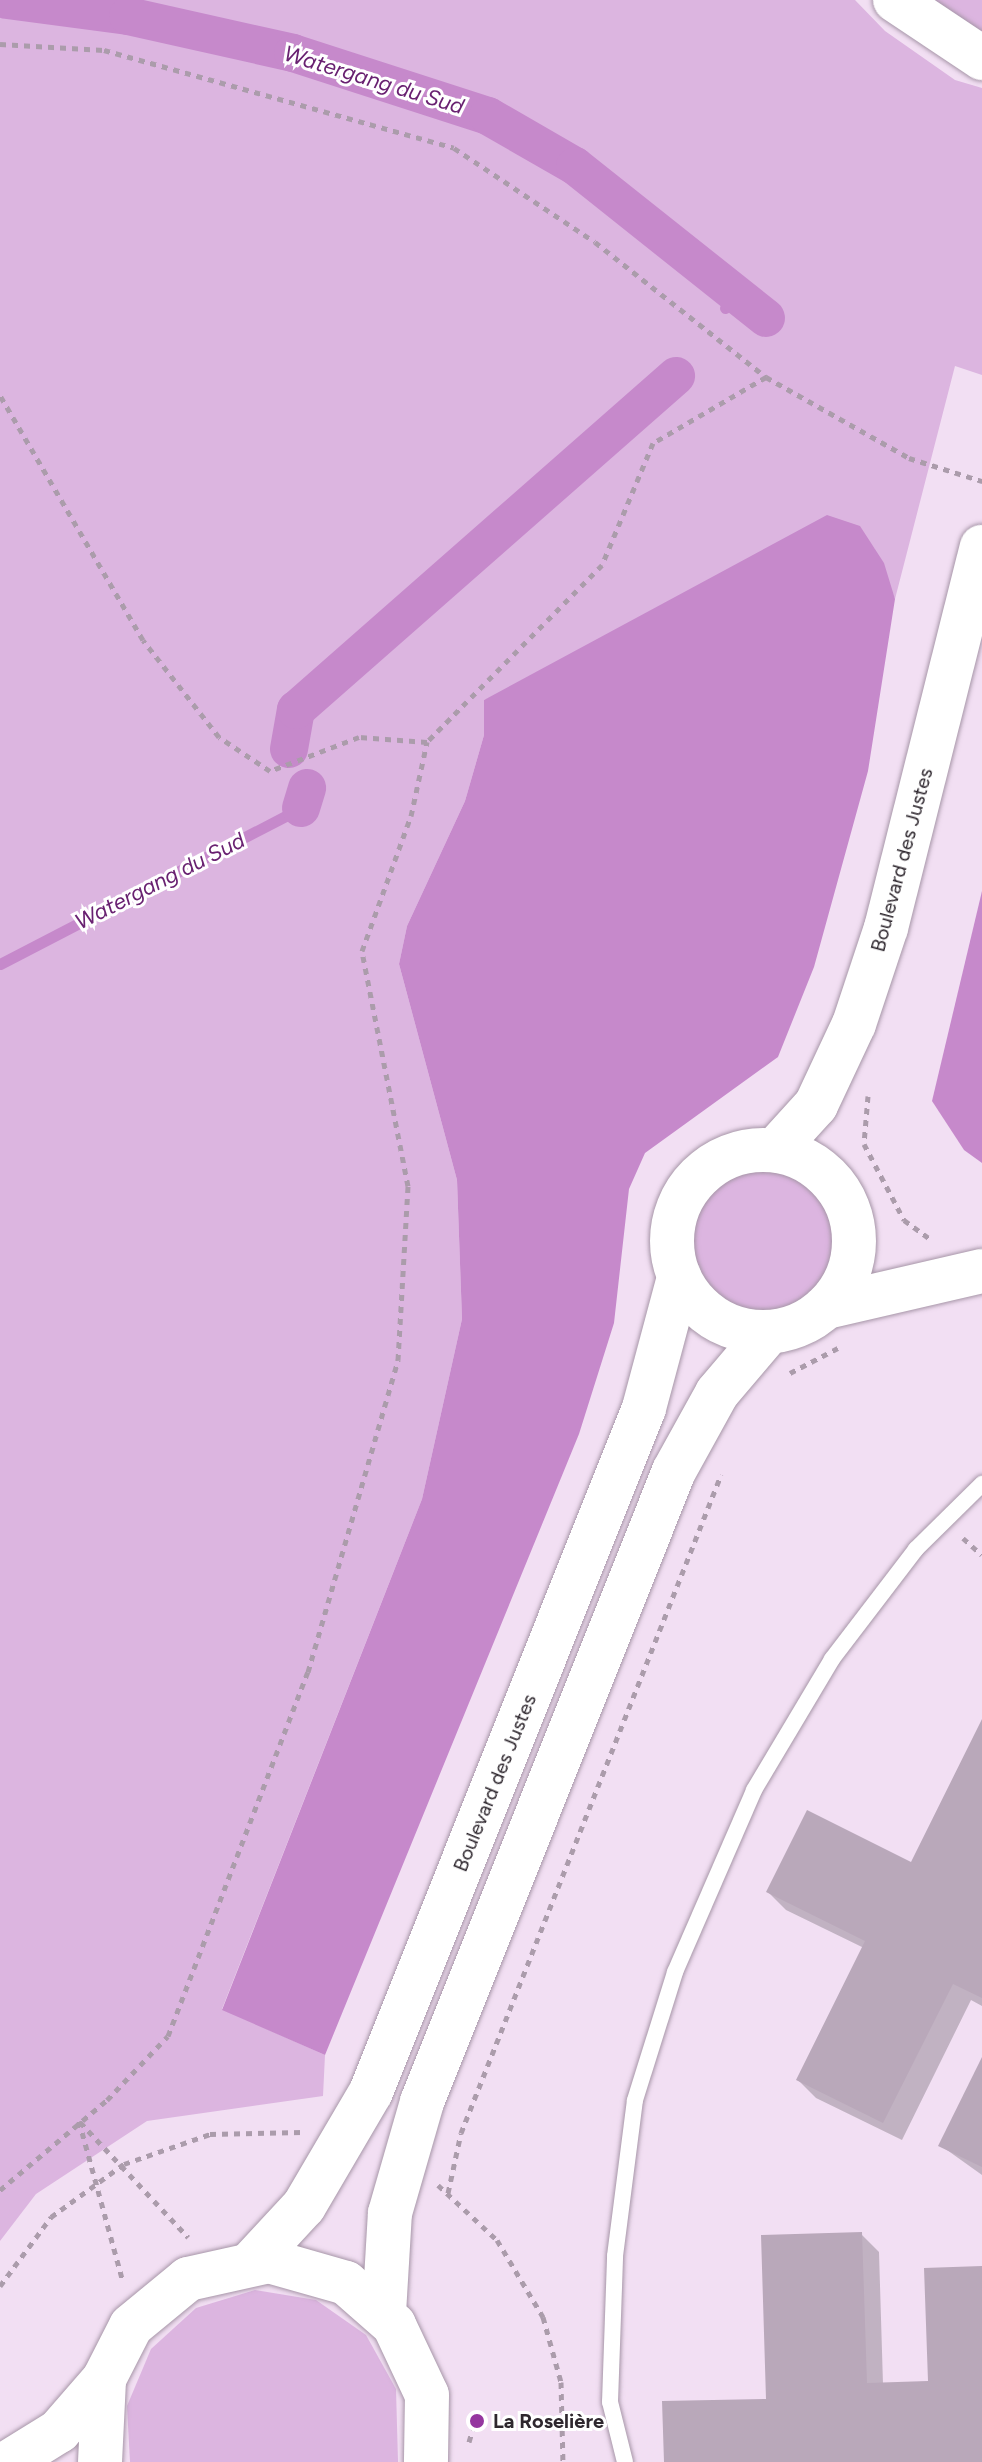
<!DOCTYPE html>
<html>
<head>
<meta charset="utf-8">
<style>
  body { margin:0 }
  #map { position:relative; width:982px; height:2462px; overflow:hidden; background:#f2dff3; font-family:Figtree,sans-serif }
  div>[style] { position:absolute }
  .green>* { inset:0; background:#dcb5e0 }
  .round { border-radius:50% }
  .water>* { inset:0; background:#c689cb }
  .shadow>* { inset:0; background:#0003 }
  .stream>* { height:11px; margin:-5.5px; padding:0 5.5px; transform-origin:5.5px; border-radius:5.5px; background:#c689cb }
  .canal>* { height:38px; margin:-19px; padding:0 19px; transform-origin:19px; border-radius:19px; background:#c689cb }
  .building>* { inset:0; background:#b9a8ba }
  .path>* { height:5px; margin-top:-2.5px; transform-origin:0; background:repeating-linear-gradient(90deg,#ab9cab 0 6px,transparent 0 12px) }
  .roads { filter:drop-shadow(0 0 2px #a796a8) drop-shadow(0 0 2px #a796a8) }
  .lane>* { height:16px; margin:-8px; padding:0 8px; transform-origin:8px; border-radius:8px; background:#fff }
  .secondary>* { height:44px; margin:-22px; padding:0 22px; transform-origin:22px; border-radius:22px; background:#fff }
  .secondary>.ring { margin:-22px; padding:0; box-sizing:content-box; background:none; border:44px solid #fff; border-radius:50% }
  .primary>* { height:44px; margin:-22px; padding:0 22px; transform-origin:22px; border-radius:22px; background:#fff }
  .dots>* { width:22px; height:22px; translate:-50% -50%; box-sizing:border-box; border:4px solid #fff; border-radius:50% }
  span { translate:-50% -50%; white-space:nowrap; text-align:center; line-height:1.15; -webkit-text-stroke:6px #fff; paint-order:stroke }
  .street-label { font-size:20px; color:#2e272e }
  .poi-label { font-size:20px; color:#2e272e; font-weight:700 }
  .left { translate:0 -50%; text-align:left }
  .water-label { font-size:22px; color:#692171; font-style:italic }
</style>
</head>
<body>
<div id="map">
  <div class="green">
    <i style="clip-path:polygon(0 0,855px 0,885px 31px,955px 80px,982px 88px,982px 375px,955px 366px,895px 599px,874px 548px,484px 700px,484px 735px,465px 801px,407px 926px,399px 964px,457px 1180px,462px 1319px,422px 1499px,222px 2009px,325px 2055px,323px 2096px,147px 2121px,36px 2194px,0 2241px)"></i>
    <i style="clip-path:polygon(930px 0,982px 0,982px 33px)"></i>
    <i class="round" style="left:693px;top:1170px;width:142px;height:142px"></i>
    <i style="clip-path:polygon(255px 2290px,316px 2300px,366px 2335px,396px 2389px,398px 2462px,130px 2462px,127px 2406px,151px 2349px,196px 2308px)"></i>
  </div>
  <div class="water">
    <i style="clip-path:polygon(827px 515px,860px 526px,884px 563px,895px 599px,868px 771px,814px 967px,778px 1057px,645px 1153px,629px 1189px,614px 1323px,579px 1434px,325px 2055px,222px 2010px,422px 1499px,462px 1319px,457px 1180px,399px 964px,407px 926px,465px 801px,484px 735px,484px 700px)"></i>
    <i style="clip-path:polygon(982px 891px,982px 1163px,964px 1150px,932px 1101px)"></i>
  </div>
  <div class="shadow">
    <i style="clip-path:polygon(982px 1724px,982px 2006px,971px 2000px,902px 2140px,816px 2098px,798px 2080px,864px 1948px,786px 1910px,768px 1892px,912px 1864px)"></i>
    <i style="clip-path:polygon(982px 2062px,982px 2175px,940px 2145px)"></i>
    <i style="clip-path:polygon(861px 2234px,879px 2252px,883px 2384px,930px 2383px,982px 2268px,982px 2462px,666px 2462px,768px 2401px)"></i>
  </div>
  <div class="stream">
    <i style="left:725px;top:308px;width:14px;rotate:-54deg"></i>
    <i style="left:0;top:964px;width:339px;rotate:-27.4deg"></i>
  </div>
  <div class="canal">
    <i style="left:7px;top:0;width:122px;rotate:7.5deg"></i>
    <i style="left:128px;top:16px;width:169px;rotate:12.6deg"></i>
    <i style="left:293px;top:53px;width:205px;rotate:17.9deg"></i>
    <i style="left:488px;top:116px;width:100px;rotate:29.9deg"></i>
    <i style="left:575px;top:166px;width:244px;rotate:38.5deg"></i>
    <i style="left:289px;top:749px;width:40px;rotate:-80deg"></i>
    <i style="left:296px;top:710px;width:506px;rotate:-41.31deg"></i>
    <i style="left:301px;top:808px;width:21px;rotate:-73deg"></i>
  </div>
  <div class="building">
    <i style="clip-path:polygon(982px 1719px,982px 1998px,953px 1984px,883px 2123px,796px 2080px,865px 1941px,766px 1892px,807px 1810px,911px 1862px)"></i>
    <i style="clip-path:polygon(982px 2057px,982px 2167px,938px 2146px)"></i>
    <i style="clip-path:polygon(862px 2232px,867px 2383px,928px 2381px,924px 2268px,982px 2266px,982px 2462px,664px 2462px,662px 2401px,766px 2399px,761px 2235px)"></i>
  </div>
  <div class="path">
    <i style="left:0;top:44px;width:104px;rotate:3.3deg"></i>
    <i style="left:104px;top:50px;width:363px;rotate:15.6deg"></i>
    <i style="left:454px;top:148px;width:169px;rotate:33.7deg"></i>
    <i style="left:595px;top:242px;width:218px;rotate:38.3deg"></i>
    <i style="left:766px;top:377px;width:131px;rotate:149.7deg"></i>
    <i style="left:653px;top:443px;width:132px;rotate:112.7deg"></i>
    <i style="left:602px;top:565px;width:249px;rotate:134.7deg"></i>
    <i style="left:427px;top:742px;width:68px;rotate:-175.8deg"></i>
    <i style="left:359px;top:737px;width:95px;rotate:159.1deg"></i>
    <i style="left:270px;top:771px;width:61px;rotate:-146.3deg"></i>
    <i style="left:219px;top:737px;width:123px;rotate:-128.1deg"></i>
    <i style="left:143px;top:640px;width:284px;rotate:-120.3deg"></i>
    <i style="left:766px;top:377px;width:164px;rotate:29.5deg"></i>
    <i style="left:909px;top:458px;width:77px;rotate:17.5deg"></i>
    <i style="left:868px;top:1096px;width:48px;rotate:94.8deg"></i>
    <i style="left:864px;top:1144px;width:86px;rotate:62.2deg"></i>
    <i style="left:904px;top:1220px;width:34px;rotate:36deg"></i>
    <i style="left:790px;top:1373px;width:54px;rotate:-27.5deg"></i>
    <i style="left:963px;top:1538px;width:25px;rotate:42deg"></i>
    <i style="left:79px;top:2121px;width:167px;rotate:74.7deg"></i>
    <i style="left:80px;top:2122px;width:158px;rotate:46.8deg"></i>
    <i style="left:438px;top:2185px;width:81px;rotate:43deg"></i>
    <i style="left:497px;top:2240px;width:90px;rotate:59.1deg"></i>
    <i style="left:543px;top:2317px;width:67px;rotate:74.5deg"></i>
    <i style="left:561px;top:2382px;width:80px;rotate:88.6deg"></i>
    <i style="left:0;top:2190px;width:140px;rotate:-40.1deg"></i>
    <i style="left:107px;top:2100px;width:88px;rotate:-46.4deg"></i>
    <i style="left:168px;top:2036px;width:390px;rotate:-69deg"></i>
    <i style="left:308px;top:1672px;width:325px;rotate:-73.9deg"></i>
    <i style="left:398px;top:1360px;width:174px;rotate:-86.7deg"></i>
    <i style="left:408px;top:1186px;width:239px;rotate:-101.1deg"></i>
    <i style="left:362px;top:951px;width:144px;rotate:-70.1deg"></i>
    <i style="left:411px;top:816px;width:76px;rotate:-77.8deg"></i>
    <i style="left:448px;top:2193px;width:61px;rotate:-77.8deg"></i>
    <i style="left:461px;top:2133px;width:708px;rotate:-68.44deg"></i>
    <i style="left:0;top:2286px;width:86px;rotate:-53.5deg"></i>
    <i style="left:51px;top:2217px;width:90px;rotate:-36deg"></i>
    <i style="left:124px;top:2164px;width:91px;rotate:-19.2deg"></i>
    <i style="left:210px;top:2134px;width:93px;rotate:-1.2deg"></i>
    <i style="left:469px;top:2442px;width:33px;rotate:-74deg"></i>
  </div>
  <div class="roads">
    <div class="lane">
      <i style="left:625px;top:2462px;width:62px;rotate:-104deg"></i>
      <i style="left:610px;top:2402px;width:146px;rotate:-88deg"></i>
      <i style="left:615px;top:2256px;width:157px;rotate:-82.7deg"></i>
      <i style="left:635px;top:2100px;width:134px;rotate:-72.6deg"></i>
      <i style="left:675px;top:1972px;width:198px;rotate:-66.5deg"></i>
      <i style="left:754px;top:1790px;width:152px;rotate:-59.2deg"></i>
      <i style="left:832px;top:1659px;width:138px;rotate:-52.6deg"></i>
      <i style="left:916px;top:1549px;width:93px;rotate:-44.6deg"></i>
    </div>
    <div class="secondary">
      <i class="ring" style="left:672px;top:1150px;width:138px;height:138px"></i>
      <i style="left:775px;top:1150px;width:61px;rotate:-47.7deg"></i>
      <i style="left:816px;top:1105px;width:89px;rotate:-64.9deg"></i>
      <i style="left:854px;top:1024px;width:101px;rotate:-71.6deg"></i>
      <i style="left:886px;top:928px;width:393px;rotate:-75.9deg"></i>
      <i style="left:826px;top:1307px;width:160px;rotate:-13deg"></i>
      <i style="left:253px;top:2261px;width:75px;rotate:-47.2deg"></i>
      <i style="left:304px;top:2206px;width:132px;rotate:-59.6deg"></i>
      <i style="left:371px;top:2092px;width:736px;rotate:-68.24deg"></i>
      <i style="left:644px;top:1408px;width:136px;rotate:-75deg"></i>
      <i style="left:384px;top:2313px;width:100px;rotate:-86.6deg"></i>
      <i style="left:390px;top:2213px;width:116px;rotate:-73.9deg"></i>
      <i style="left:422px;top:2102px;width:679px;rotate:-68.23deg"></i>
      <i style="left:674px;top:1471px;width:89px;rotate:-61.1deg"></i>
      <i style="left:717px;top:1393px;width:80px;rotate:-49.6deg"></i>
      <i style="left:9px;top:2462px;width:59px;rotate:-31.8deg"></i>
      <i style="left:59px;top:2431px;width:69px;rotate:-49.1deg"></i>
      <i style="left:100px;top:2462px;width:83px;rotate:-87.2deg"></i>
      <i style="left:104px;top:2379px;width:59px;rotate:-63deg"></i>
      <i style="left:131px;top:2326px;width:74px;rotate:-39.5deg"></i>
      <i style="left:188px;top:2279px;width:83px;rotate:-12.5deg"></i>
      <i style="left:269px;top:2261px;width:80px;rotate:15.9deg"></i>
      <i style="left:346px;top:2283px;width:64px;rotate:41.2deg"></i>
      <i style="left:394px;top:2325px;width:77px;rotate:64.8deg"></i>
      <i style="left:427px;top:2395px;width:67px;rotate:90.9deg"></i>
    </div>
    <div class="primary">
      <i style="left:895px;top:0;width:105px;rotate:33.7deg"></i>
    </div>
  </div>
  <div class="dots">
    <i style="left:477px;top:2421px;background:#95369f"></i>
  </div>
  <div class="street-label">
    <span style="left:902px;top:860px;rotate:-75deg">Boulevard des Justes</span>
    <span style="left:495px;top:1783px;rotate:-68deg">Boulevard des Justes</span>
  </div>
  <div class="poi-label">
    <span class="left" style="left:493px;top:2421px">La Roselière</span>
  </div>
  <div class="water-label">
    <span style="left:374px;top:80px;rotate:17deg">Watergang du Sud</span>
    <span style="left:160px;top:881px;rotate:-27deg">Watergang du Sud</span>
  </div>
</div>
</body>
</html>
